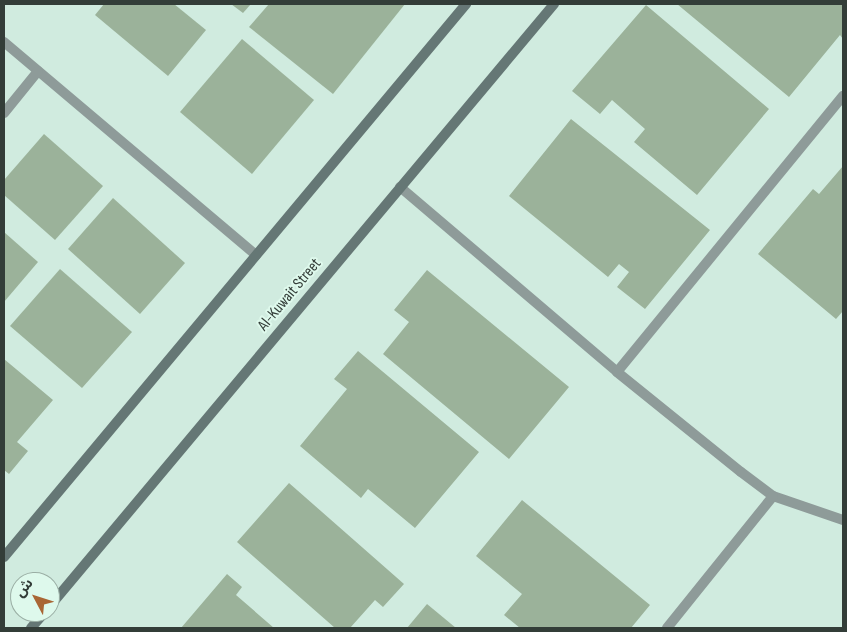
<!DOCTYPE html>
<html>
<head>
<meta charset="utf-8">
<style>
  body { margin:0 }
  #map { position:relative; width:847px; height:632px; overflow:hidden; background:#d0ebdf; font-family:"Sofia Sans Condensed","Noto Sans Arabic",sans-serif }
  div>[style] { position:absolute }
  .building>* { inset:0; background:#9bb29a }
  .minor>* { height:10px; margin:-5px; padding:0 5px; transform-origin:5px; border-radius:5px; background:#8e9b99 }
  .secondary>* { height:10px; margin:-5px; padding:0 5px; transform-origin:5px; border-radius:5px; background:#657775 }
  span { translate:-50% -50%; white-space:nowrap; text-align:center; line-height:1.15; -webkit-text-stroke:4px #def9ec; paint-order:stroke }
  .street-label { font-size:16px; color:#333d38 }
  .frame { position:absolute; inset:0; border:5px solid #333d38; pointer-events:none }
  .north { position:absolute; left:10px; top:572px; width:50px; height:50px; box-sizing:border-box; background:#def9ec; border:1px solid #9aaea4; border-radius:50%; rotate:310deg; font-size:14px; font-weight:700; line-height:20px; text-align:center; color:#333d38 }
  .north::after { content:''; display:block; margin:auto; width:18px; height:22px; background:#a96634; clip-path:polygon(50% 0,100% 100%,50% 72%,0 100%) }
</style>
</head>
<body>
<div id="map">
  <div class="building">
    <i style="clip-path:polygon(104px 4px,174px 4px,206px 30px,168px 76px,95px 15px)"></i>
    <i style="clip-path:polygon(231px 4px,251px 4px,243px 13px)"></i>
    <i style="clip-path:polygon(269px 4px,405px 4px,333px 94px,249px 27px)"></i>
    <i style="clip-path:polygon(677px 4px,843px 4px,843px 39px,840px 35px,789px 97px)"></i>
    <i style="clip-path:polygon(646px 5px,769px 109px,697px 195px,634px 142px,645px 129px,612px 100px,600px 114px,572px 91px)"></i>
    <i style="clip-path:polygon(242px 39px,314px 100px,252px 174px,180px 112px)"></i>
    <i style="clip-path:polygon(571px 119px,710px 230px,645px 309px,617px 287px,629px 272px,619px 264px,608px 277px,509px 196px)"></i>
    <i style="clip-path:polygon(44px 134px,103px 186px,55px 240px,4px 195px,4px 180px)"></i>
    <i style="clip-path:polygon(843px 166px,843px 311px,836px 319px,758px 254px,813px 189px,819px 194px)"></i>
    <i style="clip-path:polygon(113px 198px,185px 263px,140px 314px,68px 249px)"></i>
    <i style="clip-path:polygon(4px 232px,38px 262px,4px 302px)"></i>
    <i style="clip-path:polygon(60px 269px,132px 332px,82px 388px,10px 326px)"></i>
    <i style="clip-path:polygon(427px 270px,569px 387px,509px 459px,383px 354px,409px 322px,394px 310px)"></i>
    <i style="clip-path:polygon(358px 351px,479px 452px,415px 528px,368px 489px,361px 498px,300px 446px,347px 389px,334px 379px)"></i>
    <i style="clip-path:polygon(4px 359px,53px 400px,17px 442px,28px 451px,9px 474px,4px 470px)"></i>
    <i style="clip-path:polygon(289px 483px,404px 584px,383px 607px,375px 600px,350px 628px,335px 628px,237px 542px)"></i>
    <i style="clip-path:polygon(522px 500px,650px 605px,631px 628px,520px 628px,504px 615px,522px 594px,476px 556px)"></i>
    <i style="clip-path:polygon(227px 574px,242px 587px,236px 595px,274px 628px,181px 628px)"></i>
    <i style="clip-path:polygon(427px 604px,456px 628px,407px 628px)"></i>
  </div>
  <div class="minor">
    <i style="left:4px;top:42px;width:330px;rotate:40.2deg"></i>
    <i style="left:4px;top:113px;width:54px;rotate:-51deg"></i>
    <i style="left:400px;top:187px;width:285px;rotate:40.4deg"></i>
    <i style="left:617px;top:372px;width:159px;rotate:38.9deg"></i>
    <i style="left:741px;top:472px;width:40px;rotate:37deg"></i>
    <i style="left:773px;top:496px;width:74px;rotate:18.9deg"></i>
    <i style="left:617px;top:372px;width:357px;rotate:-50.7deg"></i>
    <i style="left:667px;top:628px;width:169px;rotate:-51.2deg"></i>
  </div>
  <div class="secondary">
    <i style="left:4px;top:557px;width:721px;rotate:-50.12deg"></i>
    <i style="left:50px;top:606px;width:785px;rotate:-50.06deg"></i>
    <i style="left:31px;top:628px;width:21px;rotate:-49deg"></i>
  </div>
  <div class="street-label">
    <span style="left:290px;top:295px;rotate:-50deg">Al-Kuwait Street</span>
  </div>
  <div class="frame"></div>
  <div class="north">ش</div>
</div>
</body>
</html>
